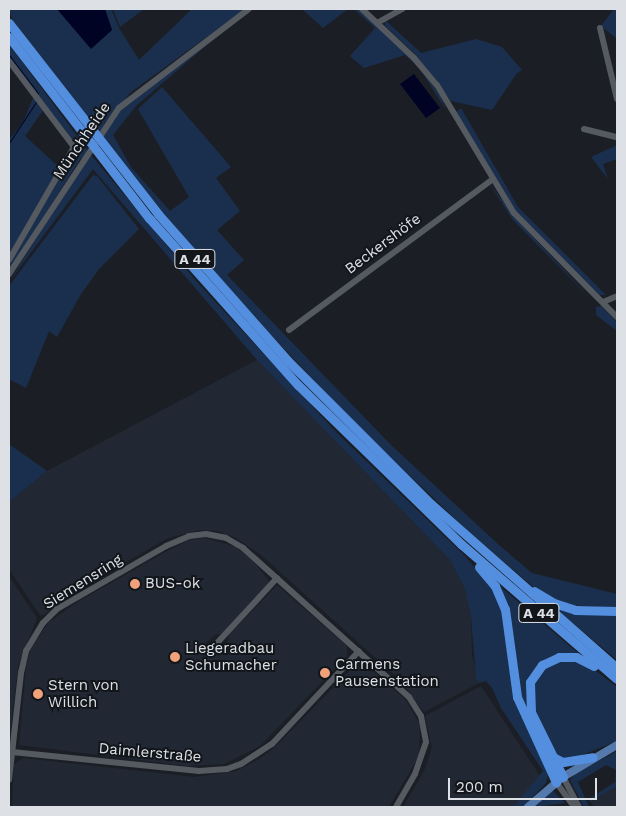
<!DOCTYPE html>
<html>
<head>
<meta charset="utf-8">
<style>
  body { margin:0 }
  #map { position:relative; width:626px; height:816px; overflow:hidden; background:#1b1f25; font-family:"Work Sans",sans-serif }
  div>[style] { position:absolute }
  .built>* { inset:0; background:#212833 }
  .green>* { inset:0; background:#1a2f4d }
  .water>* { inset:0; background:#000323 }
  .stream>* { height:1px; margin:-0.5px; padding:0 0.5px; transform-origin:0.5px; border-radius:0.5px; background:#000323 }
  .minor>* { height:6px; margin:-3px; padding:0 3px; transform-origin:3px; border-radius:3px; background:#555960 }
  .major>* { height:8px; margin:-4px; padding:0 4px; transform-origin:4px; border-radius:4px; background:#5479ac }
  .highway>* { height:9px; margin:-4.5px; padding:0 4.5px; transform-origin:4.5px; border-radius:4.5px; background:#548edf }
  .dots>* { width:14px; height:14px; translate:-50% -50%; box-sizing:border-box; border:2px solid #12161b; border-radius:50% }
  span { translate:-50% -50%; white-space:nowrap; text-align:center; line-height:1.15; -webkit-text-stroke:4px #12161b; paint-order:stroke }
  .shield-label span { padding:1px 4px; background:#12161b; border:1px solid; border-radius:4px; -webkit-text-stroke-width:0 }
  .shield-label { font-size:14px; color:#dde0e4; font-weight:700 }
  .street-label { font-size:15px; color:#dde0e4 }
  .poi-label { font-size:15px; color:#dde0e4 }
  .left { translate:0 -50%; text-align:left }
  .frame { position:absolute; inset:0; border:10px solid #dde0e4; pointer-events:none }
  .scale { position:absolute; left:448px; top:778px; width:149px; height:22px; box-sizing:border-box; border:2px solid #dde0e4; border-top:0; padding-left:6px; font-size:15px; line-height:18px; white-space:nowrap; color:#dde0e4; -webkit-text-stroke:4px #12161b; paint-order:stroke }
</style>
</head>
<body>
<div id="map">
  <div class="built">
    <i style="clip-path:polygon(257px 360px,450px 560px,465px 589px,471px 617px,472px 655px,479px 683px,424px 712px,399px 679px,261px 555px,236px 538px,218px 531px,199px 530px,168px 538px,79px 589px,44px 615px,40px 615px,9px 569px,9px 502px,47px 471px)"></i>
    <i style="clip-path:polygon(205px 538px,236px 547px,254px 562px,270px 582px,222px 634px,214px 635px,205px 644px,218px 656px,227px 646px,229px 635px,277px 585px,347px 646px,347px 656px,260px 746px,224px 764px,187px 766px,19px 745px,26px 667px,31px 649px,48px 623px,79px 601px,169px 550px,190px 540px)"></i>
    <i style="clip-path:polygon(9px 576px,37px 618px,18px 666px,9px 741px)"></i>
    <i style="clip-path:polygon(360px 660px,406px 700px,420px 725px,419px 756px,389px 807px,12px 807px,14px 764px,23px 758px,194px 777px,236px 771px,258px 760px,275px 747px)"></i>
    <i style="clip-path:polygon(481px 686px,540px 776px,513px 807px,403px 807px,424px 771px,432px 748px,425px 716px)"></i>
    <i style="clip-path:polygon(617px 786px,617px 807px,595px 807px,590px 802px)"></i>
  </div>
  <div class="green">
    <i style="clip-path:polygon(9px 9px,57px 9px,91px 48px,112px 30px,105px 9px,111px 9px,119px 28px,139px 60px,192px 9px,245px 9px,131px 92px,104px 124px,106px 127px,123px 106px,209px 43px,136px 106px,113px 135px,131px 167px,170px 211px,189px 197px,138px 109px,162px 87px,231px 167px,216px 178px,240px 211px,217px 230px,244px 260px,227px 275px,391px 445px,499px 545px,532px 573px,617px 594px,617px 608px,568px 605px,539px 592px,468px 531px,360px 428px,251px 314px,165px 215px,83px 115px,12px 19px)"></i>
    <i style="clip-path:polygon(113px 9px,144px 9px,120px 27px)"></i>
    <i style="clip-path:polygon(302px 9px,348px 9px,323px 28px)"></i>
    <i style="clip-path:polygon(354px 9px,358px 9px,406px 52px,421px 69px,441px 97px,446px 110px,420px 69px,405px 55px,364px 68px,350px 56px,375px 28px)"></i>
    <i style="clip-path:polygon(614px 9px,617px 9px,617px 39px,601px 26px)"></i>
    <i style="clip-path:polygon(385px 20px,421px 53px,476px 39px,502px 47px,522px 70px,517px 73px,492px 110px,451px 101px,415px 54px,385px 26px)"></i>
    <i style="clip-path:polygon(9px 44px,91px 155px,197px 282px,337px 433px,464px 555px,493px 588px,501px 605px,514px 699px,548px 774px,546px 783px,523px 807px,513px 807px,543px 771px,501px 708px,492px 688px,486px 681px,479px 683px,476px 677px,471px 617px,465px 589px,450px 560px,257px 360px,93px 169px,9px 282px,84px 162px,81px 158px,9px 270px,9px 263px,77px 148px,9px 58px)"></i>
    <i style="clip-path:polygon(34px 96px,44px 109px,25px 136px,61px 169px,9px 257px,9px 140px,23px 122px)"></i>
    <i style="clip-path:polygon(461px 108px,518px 207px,606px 295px,599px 295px,518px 214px,456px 112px)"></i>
    <i style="clip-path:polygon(617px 145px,617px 159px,603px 164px,608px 179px,591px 157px)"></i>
    <i style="clip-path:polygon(93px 175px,97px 176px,139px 229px,99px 269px,81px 294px,57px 337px,49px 331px,26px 388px,9px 379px,9px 286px)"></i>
    <i style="clip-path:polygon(489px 183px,519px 222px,596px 304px,513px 220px)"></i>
    <i style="clip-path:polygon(601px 306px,617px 322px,617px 331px,596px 315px,596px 307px)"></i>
    <i style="clip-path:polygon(9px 444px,47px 471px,9px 502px)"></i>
    <i style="clip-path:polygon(496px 583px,579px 654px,572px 654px,534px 672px,529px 713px,524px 708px)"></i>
    <i style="clip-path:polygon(549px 603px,617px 613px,617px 660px)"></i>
    <i style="clip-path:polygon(564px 659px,588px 665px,617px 687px,617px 741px,570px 760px,556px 756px,533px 707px,534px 681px,541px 669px)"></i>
    <i style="clip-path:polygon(617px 751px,617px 786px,590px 802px,589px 799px,615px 782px,616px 770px,606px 765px,578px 782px,589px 807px,584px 807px,570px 780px,575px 774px)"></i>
    <i style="clip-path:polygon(553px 791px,565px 803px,535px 807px,551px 791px)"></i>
  </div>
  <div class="water">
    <i style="clip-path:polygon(57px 9px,105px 9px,112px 30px,91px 49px)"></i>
    <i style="clip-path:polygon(414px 74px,440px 108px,426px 118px,400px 84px)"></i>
  </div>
  <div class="stream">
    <i style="left:9px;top:55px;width:48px;rotate:52.7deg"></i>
    <i style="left:9px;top:143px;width:49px;rotate:-56.6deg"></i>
  </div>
  <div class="minor">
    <i style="left:362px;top:9px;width:71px;rotate:43.3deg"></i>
    <i style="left:414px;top:58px;width:35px;rotate:50deg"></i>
    <i style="left:437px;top:85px;width:149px;rotate:59deg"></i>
    <i style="left:514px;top:213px;width:146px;rotate:45.3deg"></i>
    <i style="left:377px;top:23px;width:29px;rotate:-29deg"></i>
    <i style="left:600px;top:28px;width:73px;rotate:76.5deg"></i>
    <i style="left:9px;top:61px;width:108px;rotate:52.9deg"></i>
    <i style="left:74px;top:147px;width:130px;rotate:119.9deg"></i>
    <i style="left:584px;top:129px;width:34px;rotate:14deg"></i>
    <i style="left:9px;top:274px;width:199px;rotate:-56.5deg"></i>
    <i style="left:119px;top:108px;width:163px;rotate:-37.3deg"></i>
    <i style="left:603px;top:302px;width:15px;rotate:-23deg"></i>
    <i style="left:289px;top:330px;width:254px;rotate:-36.5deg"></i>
    <i style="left:218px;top:642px;width:87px;rotate:-47.3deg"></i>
    <i style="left:12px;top:752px;width:188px;rotate:5.8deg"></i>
    <i style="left:199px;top:771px;width:28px;rotate:-4deg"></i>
    <i style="left:227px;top:769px;width:15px;rotate:-20deg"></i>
    <i style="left:241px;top:764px;width:37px;rotate:-33deg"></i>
    <i style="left:272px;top:744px;width:127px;rotate:-46.9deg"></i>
    <i style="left:563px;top:777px;width:34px;rotate:62deg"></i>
    <i style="left:9px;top:780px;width:108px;rotate:-83.6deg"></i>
    <i style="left:21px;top:673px;width:23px;rotate:-77deg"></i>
    <i style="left:26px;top:651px;width:33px;rotate:-59deg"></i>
    <i style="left:43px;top:623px;width:20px;rotate:-45deg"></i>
    <i style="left:57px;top:609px;width:126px;rotate:-30deg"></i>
    <i style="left:166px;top:546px;width:25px;rotate:-23deg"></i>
    <i style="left:189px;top:536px;width:17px;rotate:-7deg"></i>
    <i style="left:206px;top:534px;width:20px;rotate:11deg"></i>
    <i style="left:226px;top:538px;width:20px;rotate:30deg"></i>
    <i style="left:243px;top:548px;width:223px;rotate:41.9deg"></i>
    <i style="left:409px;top:697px;width:22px;rotate:58deg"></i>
    <i style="left:421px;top:716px;width:26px;rotate:79deg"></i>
    <i style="left:426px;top:742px;width:34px;rotate:109deg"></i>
    <i style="left:415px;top:774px;width:38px;rotate:120deg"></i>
    <i style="left:556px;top:782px;width:31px;rotate:54deg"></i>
  </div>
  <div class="major">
    <i style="left:528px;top:807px;width:46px;rotate:-40.6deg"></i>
    <i style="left:563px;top:777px;width:63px;rotate:-30.7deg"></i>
  </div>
  <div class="highway">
    <i style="left:9px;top:23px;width:242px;rotate:52deg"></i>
    <i style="left:158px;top:214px;width:196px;rotate:48.5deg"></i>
    <i style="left:288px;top:361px;width:202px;rotate:45deg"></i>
    <i style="left:431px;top:504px;width:248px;rotate:41.4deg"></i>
    <i style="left:9px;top:37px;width:229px;rotate:52.3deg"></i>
    <i style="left:149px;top:218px;width:224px;rotate:48.3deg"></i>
    <i style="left:298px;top:385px;width:228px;rotate:44.3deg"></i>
    <i style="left:461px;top:544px;width:206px;rotate:40.9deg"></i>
    <i style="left:479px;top:567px;width:25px;rotate:50deg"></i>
    <i style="left:495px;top:586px;width:25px;rotate:67deg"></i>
    <i style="left:505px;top:609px;width:89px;rotate:82.2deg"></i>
    <i style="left:517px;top:697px;width:94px;rotate:65.4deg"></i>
    <i style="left:534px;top:591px;width:23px;rotate:31deg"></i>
    <i style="left:554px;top:603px;width:22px;rotate:18deg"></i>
    <i style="left:575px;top:610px;width:42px;rotate:1.4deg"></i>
    <i style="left:551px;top:756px;width:13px;rotate:27deg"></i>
    <i style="left:563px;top:762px;width:30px;rotate:-9deg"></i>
    <i style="left:563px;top:777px;width:72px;rotate:-116.2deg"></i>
    <i style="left:531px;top:712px;width:30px;rotate:-92deg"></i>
    <i style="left:530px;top:682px;width:21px;rotate:-55deg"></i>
    <i style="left:542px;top:665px;width:19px;rotate:-25deg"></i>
    <i style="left:559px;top:657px;width:17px"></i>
    <i style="left:576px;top:657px;width:20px;rotate:27deg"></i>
  </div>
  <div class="dots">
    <i style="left:135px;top:584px;background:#f0a27a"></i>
    <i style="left:175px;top:657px;background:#f0a27a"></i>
    <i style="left:325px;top:673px;background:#f0a27a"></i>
    <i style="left:38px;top:694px;background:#f0a27a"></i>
  </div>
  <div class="shield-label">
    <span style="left:195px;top:259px">A 44</span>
    <span style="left:539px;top:613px">A 44</span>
  </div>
  <div class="street-label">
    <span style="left:82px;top:141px;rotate:-56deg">Münchheide</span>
    <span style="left:383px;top:244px;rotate:-37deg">Beckershöfe</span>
    <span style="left:83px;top:582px;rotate:-32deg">Siemensring</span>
    <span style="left:150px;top:753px;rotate:5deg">Daimlerstraße</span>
  </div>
  <div class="poi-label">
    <span class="left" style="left:145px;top:584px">BUS-ok</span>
    <span class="left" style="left:185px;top:657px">Liegeradbau<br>Schumacher</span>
    <span class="left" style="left:335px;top:673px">Carmens<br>Pausenstation</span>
    <span class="left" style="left:48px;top:694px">Stern von<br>Willich</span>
  </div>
  <div class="frame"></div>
  <div class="scale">200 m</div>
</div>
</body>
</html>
